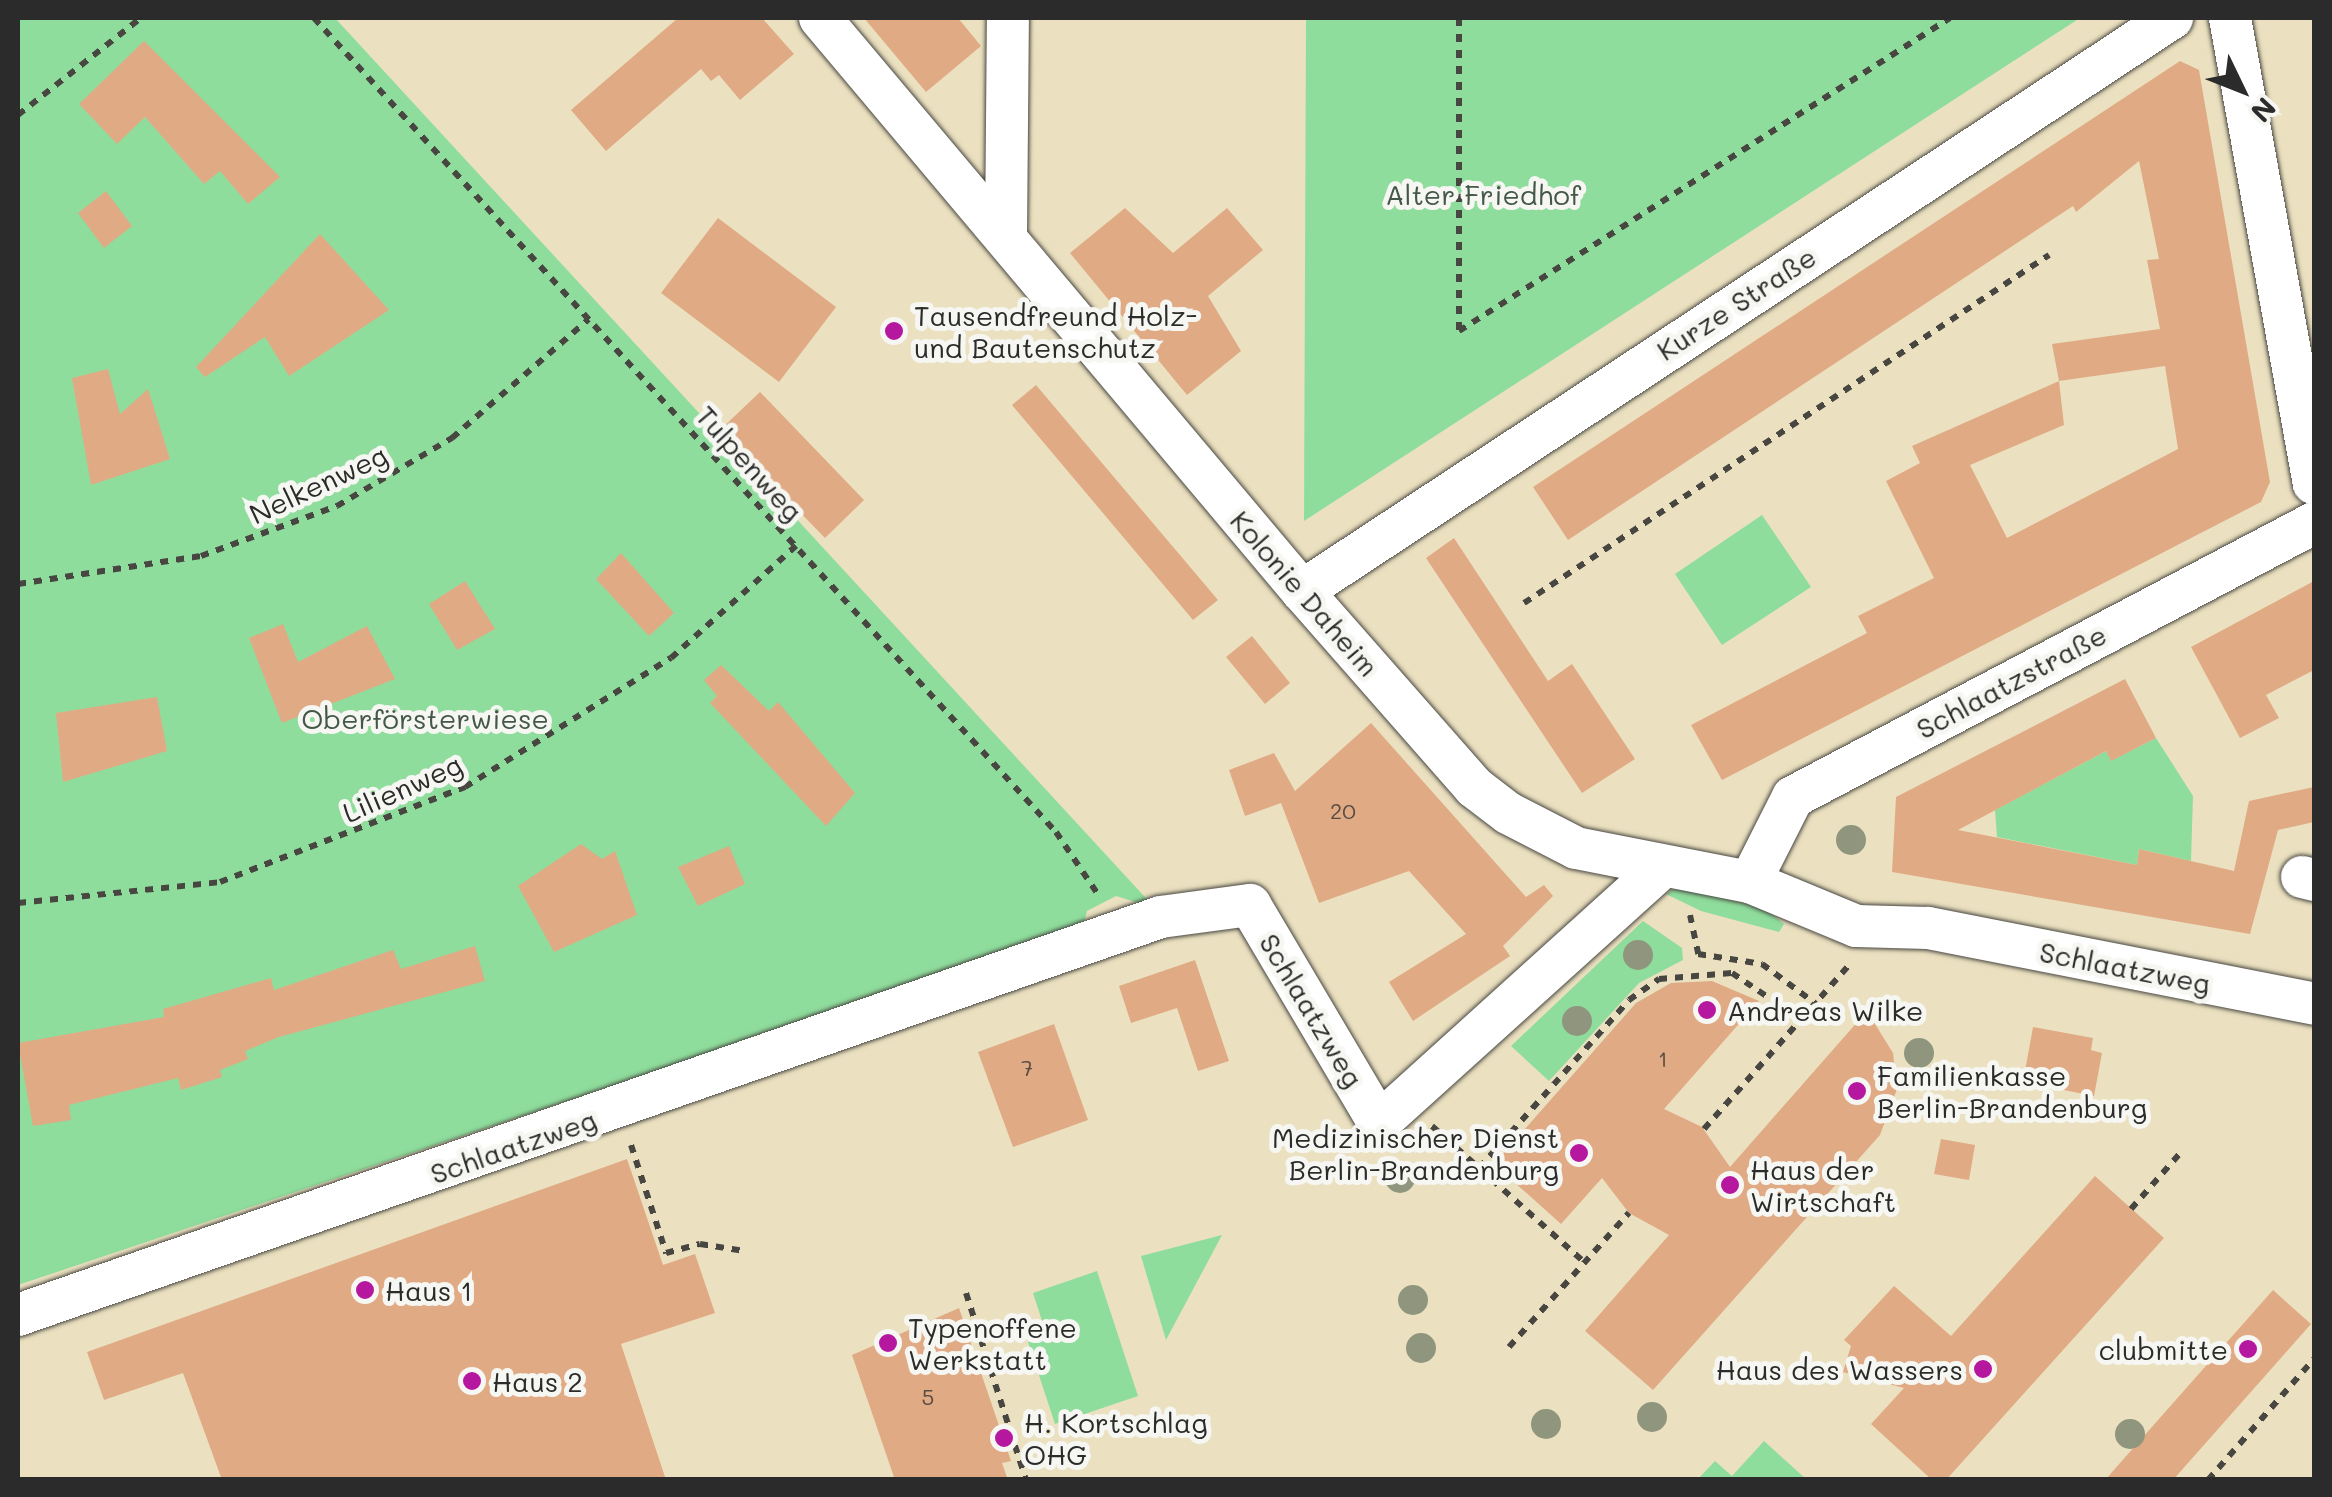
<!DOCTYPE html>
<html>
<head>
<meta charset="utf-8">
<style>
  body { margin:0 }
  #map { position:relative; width:2332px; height:1497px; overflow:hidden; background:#ebe1c0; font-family:Mali,sans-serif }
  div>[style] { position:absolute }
  .green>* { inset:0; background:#8fdd9c }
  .building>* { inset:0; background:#e0ab84 }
  .path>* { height:6px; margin-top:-3px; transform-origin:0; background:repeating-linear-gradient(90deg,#484641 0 8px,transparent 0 16px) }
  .roads { filter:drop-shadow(0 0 2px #484641) drop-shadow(0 0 2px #484641) }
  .minor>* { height:42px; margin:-21px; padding:0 21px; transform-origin:21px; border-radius:21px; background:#fff }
  .trees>* { width:30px; height:30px; margin:-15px; border-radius:50%; background:#8f967d }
  .dots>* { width:28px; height:28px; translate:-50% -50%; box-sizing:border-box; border:5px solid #f6f6f2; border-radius:50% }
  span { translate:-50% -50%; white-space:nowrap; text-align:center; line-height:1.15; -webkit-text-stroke:10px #f6f6f2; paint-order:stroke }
  .number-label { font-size:22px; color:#584b41 }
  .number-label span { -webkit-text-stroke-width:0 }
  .park-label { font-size:28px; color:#445847 }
  .street-label { font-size:28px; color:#2b2b2b }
  .poi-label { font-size:28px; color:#2b2b2b }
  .left { translate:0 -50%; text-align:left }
  .right { translate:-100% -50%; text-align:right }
  .frame { position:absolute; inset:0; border:20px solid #2b2b2b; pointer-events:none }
  .north { position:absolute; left:2192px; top:40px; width:100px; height:100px; -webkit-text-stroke:8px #f6f6f2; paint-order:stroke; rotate:133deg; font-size:28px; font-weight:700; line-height:40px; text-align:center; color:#2b2b2b }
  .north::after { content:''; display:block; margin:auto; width:35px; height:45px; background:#2b2b2b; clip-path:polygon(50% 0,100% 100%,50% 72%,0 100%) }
</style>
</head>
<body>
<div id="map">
  <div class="green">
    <i style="clip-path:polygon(18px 18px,335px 18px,1155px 908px,1116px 896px,1087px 911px,1083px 928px,18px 1285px)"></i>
    <i style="clip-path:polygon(1306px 18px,2080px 18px,1304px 521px)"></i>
    <i style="clip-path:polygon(1762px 515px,1811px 587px,1722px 645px,1675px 574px)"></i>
    <i style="clip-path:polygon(2156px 738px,2193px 796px,2191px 861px,2139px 849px,2137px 865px,1997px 837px,1995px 810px,2106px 751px,2112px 760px)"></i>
    <i style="clip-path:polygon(1680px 886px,1765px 909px,1784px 924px,1779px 932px,1701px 911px,1666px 894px)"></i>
    <i style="clip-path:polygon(1643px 921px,1682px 948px,1683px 960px,1639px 983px,1549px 1081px,1511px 1046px)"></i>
    <i style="clip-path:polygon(1222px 1235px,1166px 1340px,1141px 1256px)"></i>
    <i style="clip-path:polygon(1097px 1271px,1138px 1396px,1055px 1424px,1028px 1342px,1047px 1336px,1033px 1293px)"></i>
    <i style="clip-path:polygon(1764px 1441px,1806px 1479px,1698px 1479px,1715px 1461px,1732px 1476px)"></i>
  </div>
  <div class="building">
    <i style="clip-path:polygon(678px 18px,762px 18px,794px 54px,740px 100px,719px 75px,711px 81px,701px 69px,606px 151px,571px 110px)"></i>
    <i style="clip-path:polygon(864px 18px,958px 18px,981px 46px,926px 92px)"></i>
    <i style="clip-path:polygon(144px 41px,280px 177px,248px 204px,220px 171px,204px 184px,145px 117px,117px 144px,79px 104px)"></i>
    <i style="clip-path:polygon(evenodd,2180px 61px,2199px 70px,2270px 482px,2261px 502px,1722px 780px,1691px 725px,1867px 633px,1858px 616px,1934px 578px,1886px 481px,1920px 463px,1912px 446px,2059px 381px,2052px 344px,2160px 329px,2147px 260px,2159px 259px,2139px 161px,2076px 212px,2073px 206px,1568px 540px,1533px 487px,2180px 61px,2165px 366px,2178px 449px,2007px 538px,1970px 465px,2064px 425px,2059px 381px,2165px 366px)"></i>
    <i style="clip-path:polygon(106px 191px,132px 226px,104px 248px,78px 213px)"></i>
    <i style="clip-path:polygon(1125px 208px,1173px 253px,1227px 208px,1263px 250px,1208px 296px,1241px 351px,1187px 395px,1070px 253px)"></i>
    <i style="clip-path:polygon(718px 218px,836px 307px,779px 382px,661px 293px)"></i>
    <i style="clip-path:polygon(320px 234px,389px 310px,289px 376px,265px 337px,205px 377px,196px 367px)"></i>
    <i style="clip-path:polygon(108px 369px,120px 414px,148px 389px,170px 459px,91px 485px,72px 378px)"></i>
    <i style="clip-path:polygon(1036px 385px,1218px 600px,1193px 620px,1012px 405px)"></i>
    <i style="clip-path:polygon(760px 392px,864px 500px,825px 538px,720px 430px)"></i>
    <i style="clip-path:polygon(1454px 538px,1548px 681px,1572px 664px,1635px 759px,1582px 793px,1426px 558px)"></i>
    <i style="clip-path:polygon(621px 553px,674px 613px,649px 636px,596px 579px)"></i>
    <i style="clip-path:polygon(465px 581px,495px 629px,457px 650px,429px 604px)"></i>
    <i style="clip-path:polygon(2314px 581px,2314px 670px,2266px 695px,2279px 718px,2240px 738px,2191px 647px)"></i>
    <i style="clip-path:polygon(283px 624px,298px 662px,367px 626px,395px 679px,282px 723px,249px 638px)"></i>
    <i style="clip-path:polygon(1252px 636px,1290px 683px,1265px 704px,1226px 657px)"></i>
    <i style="clip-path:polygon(721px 665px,769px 711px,778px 702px,855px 793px,826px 826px,710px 703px,717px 696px,704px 680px)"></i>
    <i style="clip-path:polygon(2125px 679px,2156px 738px,2111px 761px,2106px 751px,1958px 830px,2137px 865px,2139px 849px,2234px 871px,2249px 801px,2314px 787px,2314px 822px,2278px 830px,2250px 934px,1892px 872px,1896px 797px)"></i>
    <i style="clip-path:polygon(157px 697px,167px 751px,63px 782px,56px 713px)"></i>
    <i style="clip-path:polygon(1371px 723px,1526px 897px,1544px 885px,1553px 896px,1503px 946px,1510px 956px,1413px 1021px,1389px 982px,1466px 934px,1409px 871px,1319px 903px,1281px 803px,1245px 816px,1229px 770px,1274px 753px,1295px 791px)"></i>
    <i style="clip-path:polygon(581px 844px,602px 859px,615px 851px,637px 915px,554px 952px,518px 886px)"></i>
    <i style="clip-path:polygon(729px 846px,745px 884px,698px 906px,678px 867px)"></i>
    <i style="clip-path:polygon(475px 946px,485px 981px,279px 1037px,245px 1051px,248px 1059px,220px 1070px,222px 1077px,181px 1090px,178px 1078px,69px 1105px,71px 1120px,33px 1126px,18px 1043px,164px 1017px,163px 1009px,271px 978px,274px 990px,393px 950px,401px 969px)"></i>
    <i style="clip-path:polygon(1195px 960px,1229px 1061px,1198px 1071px,1177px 1008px,1131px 1023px,1119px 986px)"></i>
    <i style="clip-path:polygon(1712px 981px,1759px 1001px,1664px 1109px,1702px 1127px,1730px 1167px,1867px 1011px,1893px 1053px,1897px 1089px,1880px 1135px,1653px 1390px,1585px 1331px,1669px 1235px,1629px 1213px,1602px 1178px,1561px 1224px,1494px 1164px,1636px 1003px,1671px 983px)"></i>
    <i style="clip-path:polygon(1054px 1024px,1088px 1120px,1013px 1147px,978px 1052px)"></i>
    <i style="clip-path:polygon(2033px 1027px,2093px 1038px,2091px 1050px,2102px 1053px,2094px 1096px,2023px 1082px)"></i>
    <i style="clip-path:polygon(1941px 1139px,1975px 1145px,1969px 1180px,1934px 1174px)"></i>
    <i style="clip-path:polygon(627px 1159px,663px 1265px,695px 1254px,715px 1313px,621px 1344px,666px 1480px,222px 1480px,183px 1373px,104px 1400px,87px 1352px)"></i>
    <i style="clip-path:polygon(2095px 1176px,2164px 1238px,1946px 1480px,1932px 1480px,1871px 1424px,1904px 1388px,1843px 1372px,1851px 1346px,1844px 1340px,1894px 1286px,1951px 1336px)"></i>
    <i style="clip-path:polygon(2273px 1290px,2311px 1324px,2173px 1480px,2105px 1480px)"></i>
    <i style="clip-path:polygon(959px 1308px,1011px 1461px,1002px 1463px,1008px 1480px,895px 1480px,852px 1355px)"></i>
  </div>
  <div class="path">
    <i style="left:314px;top:18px;width:1101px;rotate:47.65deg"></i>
    <i style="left:1056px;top:832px;width:77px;rotate:56.1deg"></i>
    <i style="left:1459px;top:18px;width:313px;rotate:90deg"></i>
    <i style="left:1459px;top:331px;width:582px;rotate:-32.52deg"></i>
    <i style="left:18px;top:115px;width:157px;rotate:-38.3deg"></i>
    <i style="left:18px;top:584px;width:185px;rotate:-8.7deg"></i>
    <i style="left:201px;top:556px;width:145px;rotate:-20.2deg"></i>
    <i style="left:337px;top:506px;width:134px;rotate:-30.6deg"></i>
    <i style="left:452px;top:438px;width:181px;rotate:-41deg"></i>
    <i style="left:1524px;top:603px;width:630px;rotate:-33.54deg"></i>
    <i style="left:18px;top:903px;width:203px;rotate:-5.9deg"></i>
    <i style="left:220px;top:882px;width:263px;rotate:-21.2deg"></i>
    <i style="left:465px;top:787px;width:243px;rotate:-32.1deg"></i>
    <i style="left:671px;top:658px;width:168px;rotate:-41.9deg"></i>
    <i style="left:1690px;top:915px;width:40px;rotate:78deg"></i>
    <i style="left:1698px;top:954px;width:65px;rotate:8.9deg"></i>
    <i style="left:1762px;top:964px;width:67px;rotate:36.5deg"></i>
    <i style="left:1432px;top:1126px;width:204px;rotate:41.8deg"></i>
    <i style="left:1704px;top:1129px;width:217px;rotate:-48.5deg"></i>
    <i style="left:631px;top:1145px;width:114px;rotate:72deg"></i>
    <i style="left:666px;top:1253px;width:35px;rotate:-15deg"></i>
    <i style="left:700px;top:1244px;width:45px;rotate:9deg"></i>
    <i style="left:1479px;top:1168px;width:225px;rotate:-48.2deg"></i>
    <i style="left:1629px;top:1000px;width:37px;rotate:-35deg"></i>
    <i style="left:1659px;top:979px;width:73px;rotate:-4.7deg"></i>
    <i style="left:1732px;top:973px;width:84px;rotate:33.9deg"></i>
    <i style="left:2131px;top:1209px;width:76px;rotate:-48.7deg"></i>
    <i style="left:966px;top:1293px;width:196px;rotate:72.2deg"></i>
    <i style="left:1509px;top:1347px;width:180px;rotate:-48.2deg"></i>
    <i style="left:2208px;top:1480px;width:161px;rotate:-48.8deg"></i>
  </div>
  <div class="roads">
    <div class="minor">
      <i style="left:820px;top:18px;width:749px;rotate:49.93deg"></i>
      <i style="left:1302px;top:591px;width:261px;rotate:48.7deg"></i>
      <i style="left:1474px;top:787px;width:43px;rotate:37.4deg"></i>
      <i style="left:1508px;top:813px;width:76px;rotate:27.2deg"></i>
      <i style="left:1576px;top:848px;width:177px;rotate:11.1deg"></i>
      <i style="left:1750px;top:882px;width:115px;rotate:22.5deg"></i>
      <i style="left:1856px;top:926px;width:72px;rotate:1.6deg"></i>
      <i style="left:1928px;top:928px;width:393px;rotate:11.1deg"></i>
      <i style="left:2230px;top:18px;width:473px;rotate:79.8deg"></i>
      <i style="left:1006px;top:237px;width:219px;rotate:-89.5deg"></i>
      <i style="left:1302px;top:591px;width:1042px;rotate:-33.37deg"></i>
      <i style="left:2302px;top:877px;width:12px;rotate:14deg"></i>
      <i style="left:1750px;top:882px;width:95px;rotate:-63.2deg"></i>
      <i style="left:1793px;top:797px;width:589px;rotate:-27.74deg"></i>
      <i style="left:18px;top:1315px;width:1210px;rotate:-19.2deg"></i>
      <i style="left:1161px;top:917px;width:90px;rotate:-7.7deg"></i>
      <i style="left:1250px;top:905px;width:253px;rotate:59.4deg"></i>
      <i style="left:1379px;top:1123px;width:382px;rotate:-42.1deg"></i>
    </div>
  </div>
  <div class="trees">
    <i style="left:1851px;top:840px"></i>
    <i style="left:1638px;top:955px"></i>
    <i style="left:1577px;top:1021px"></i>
    <i style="left:1919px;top:1053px"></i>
    <i style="left:1400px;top:1178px"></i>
    <i style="left:1413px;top:1300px"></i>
    <i style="left:1421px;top:1348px"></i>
    <i style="left:1652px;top:1417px"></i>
    <i style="left:1546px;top:1424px"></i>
    <i style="left:2130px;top:1434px"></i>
  </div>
  <div class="dots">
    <i style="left:894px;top:331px;background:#b5179e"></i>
    <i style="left:1707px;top:1010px;background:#b5179e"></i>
    <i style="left:1857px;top:1091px;background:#b5179e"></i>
    <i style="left:1579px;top:1153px;background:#b5179e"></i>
    <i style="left:1730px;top:1185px;background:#b5179e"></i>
    <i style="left:365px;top:1290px;background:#b5179e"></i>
    <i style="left:888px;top:1343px;background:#b5179e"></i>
    <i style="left:2248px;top:1349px;background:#b5179e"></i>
    <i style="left:1983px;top:1369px;background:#b5179e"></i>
    <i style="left:472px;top:1381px;background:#b5179e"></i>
    <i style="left:1004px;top:1438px;background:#b5179e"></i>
  </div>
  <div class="number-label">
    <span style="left:1343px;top:811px">20</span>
    <span style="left:1663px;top:1059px">1</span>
    <span style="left:1027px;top:1068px">7</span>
    <span style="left:928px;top:1397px">5</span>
  </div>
  <div class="park-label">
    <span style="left:1483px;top:194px">Alter Friedhof</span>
    <span style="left:425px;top:718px">Oberförsterwiese</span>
  </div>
  <div class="street-label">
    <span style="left:1736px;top:303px;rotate:-33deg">Kurze Straße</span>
    <span style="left:750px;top:463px;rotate:48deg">Tulpenweg</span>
    <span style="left:318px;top:484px;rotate:-25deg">Nelkenweg</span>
    <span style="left:1305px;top:593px;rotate:49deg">Kolonie Daheim</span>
    <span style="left:2011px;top:681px;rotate:-28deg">Schlaatzstraße</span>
    <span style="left:402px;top:788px;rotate:-24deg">Lilienweg</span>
    <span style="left:2125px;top:967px;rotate:11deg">Schlaatzweg</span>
    <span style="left:1312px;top:1010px;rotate:59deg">Schlaatzweg</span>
    <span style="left:513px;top:1146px;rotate:-19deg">Schlaatzweg</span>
  </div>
  <div class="poi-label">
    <span class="left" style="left:914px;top:331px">Tausendfreund Holz-<br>und Bautenschutz</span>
    <span class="left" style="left:1727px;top:1010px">Andreas Wilke</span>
    <span class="left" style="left:1877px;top:1091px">Familienkasse<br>Berlin-Brandenburg</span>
    <span class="right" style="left:1559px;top:1153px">Medizinischer Dienst<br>Berlin-Brandenburg</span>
    <span class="left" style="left:1750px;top:1185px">Haus der<br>Wirtschaft</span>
    <span class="left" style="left:385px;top:1290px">Haus 1</span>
    <span class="left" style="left:908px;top:1343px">Typenoffene<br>Werkstatt</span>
    <span class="right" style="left:2228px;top:1349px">clubmitte</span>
    <span class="right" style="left:1963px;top:1369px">Haus des Wassers</span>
    <span class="left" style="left:492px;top:1381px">Haus 2</span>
    <span class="left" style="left:1024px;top:1438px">H. Kortschlag<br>OHG</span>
  </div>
  <div class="frame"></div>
  <div class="north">N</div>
</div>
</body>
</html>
